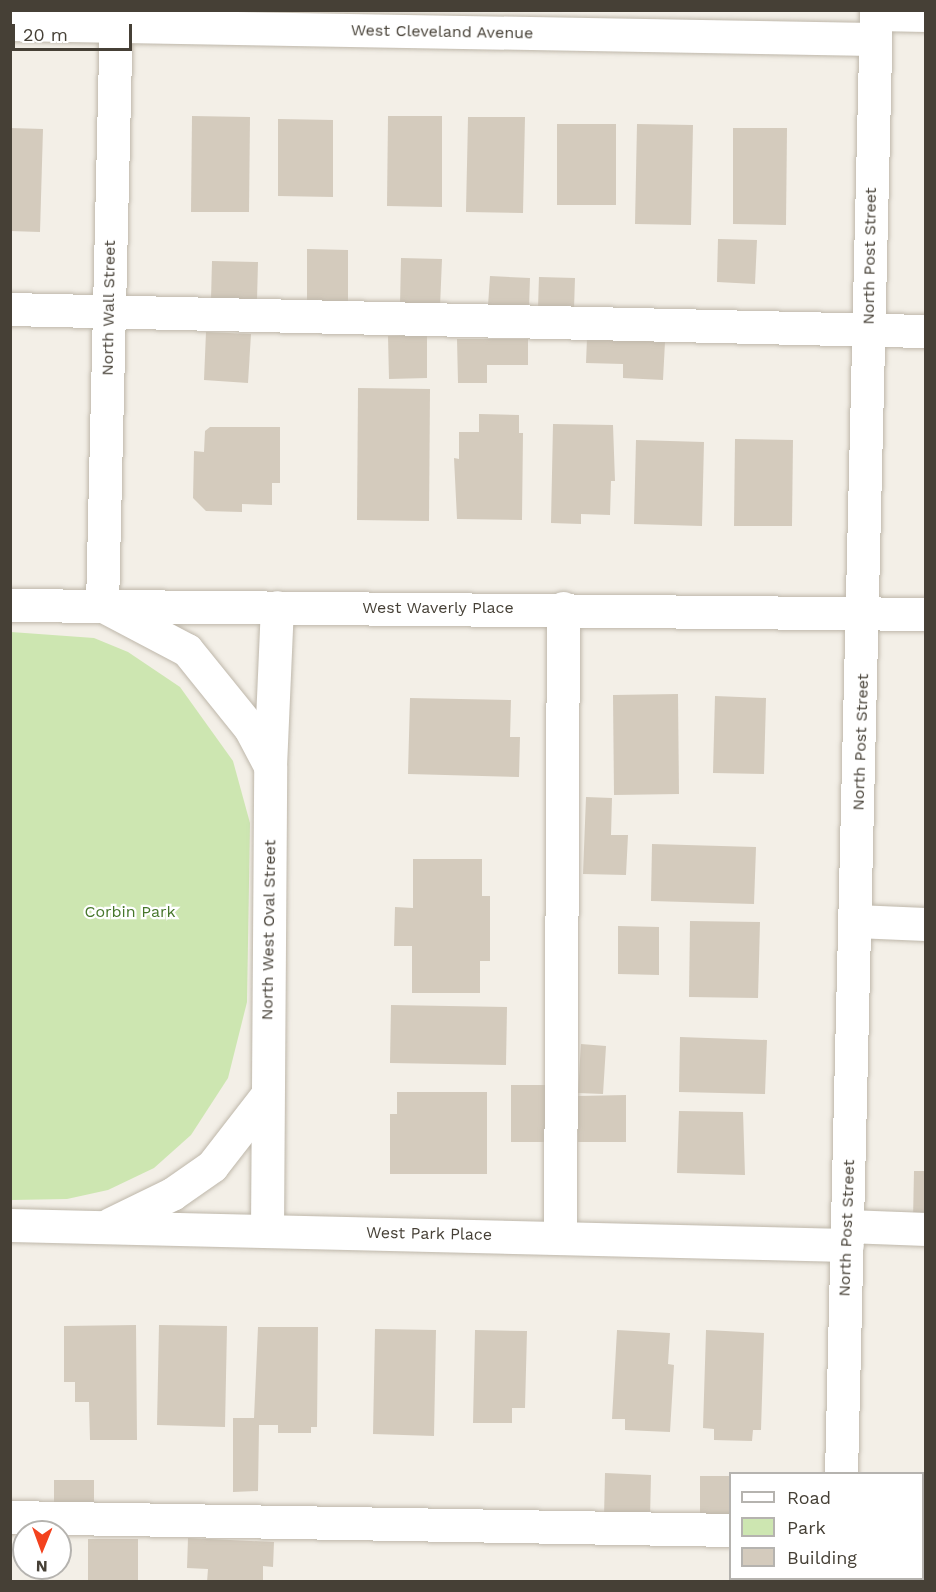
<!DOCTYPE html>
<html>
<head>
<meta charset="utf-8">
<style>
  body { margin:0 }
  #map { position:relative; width:936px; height:1592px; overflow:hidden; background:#f3efe7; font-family:"Work Sans",sans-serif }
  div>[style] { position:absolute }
  .green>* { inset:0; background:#cde6b1 }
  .building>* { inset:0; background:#d4cbbd }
  .roads { filter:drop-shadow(0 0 2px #beb7aa) drop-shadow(0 0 2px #beb7aa) }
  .minor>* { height:33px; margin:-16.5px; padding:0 16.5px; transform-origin:16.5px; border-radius:16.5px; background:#fff }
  span { translate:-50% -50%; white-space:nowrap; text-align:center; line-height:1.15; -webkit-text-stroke:4.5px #fff; paint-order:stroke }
  .street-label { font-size:16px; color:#464036 }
  .park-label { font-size:16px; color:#46762b }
  .frame { position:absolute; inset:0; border:12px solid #464036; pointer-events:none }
  .legend { position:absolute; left:729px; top:1472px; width:195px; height:108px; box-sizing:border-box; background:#fff; border:2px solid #b5b3af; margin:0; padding:8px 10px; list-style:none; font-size:18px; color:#464036 }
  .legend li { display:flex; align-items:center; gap:12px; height:30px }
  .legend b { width:30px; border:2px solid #b5b3af }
  .north { position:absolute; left:12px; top:1520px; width:60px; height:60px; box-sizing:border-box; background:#fff; border:2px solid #b5b3af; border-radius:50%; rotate:181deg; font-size:16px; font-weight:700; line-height:24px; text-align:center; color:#464036 }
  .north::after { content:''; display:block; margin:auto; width:21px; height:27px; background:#f3421e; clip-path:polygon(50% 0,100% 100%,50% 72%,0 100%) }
  .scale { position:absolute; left:12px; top:24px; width:120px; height:27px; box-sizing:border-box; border:3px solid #464036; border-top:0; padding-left:8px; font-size:18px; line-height:21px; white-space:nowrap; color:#464036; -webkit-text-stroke:4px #fff; paint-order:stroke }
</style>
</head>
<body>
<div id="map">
  <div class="green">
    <i style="clip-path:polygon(11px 632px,94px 638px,128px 652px,180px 687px,233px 761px,250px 823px,247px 1002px,228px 1078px,191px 1135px,154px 1168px,108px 1190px,67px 1199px,11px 1200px)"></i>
  </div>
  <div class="building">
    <i style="clip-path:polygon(192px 116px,250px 117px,249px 212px,191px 212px)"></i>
    <i style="clip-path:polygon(388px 116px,442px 116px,442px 207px,387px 206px)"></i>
    <i style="clip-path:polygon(468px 117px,525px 117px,523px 213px,466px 212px)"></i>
    <i style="clip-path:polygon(278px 119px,333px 120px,333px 197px,278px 196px)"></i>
    <i style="clip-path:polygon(557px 124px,616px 124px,616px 205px,557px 205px)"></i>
    <i style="clip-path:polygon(637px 124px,693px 125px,691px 225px,635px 224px)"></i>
    <i style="clip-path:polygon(10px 128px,43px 129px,40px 232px,10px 231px)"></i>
    <i style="clip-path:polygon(733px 128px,787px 128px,786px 225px,733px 224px)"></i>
    <i style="clip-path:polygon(718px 239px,757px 240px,755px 284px,717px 282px)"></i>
    <i style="clip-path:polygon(307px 249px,348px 250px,348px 303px,307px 303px)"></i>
    <i style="clip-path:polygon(401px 258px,442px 259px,440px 307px,400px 306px)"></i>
    <i style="clip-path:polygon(212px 261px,258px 262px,257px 300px,211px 300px)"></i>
    <i style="clip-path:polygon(490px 276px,530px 278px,529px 308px,488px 306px)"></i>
    <i style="clip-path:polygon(539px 277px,575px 278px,574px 309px,538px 308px)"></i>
    <i style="clip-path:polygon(206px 332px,251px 334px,248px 383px,204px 380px)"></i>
    <i style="clip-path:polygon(427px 335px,427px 378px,389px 379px,388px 336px)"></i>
    <i style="clip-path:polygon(587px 338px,665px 342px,663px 380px,623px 378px,623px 364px,586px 363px)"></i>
    <i style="clip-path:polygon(457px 339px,528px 339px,528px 365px,487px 365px,487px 383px,458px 383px)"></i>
    <i style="clip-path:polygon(358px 388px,430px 389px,429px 521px,357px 520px)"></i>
    <i style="clip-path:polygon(479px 414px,519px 415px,519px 433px,523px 433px,522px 520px,457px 519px,454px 458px,459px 459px,459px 432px,479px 432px)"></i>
    <i style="clip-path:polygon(553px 424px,613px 425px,615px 481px,611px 481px,610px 515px,581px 514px,581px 524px,551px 523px)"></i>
    <i style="clip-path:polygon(210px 427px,280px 427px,280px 483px,272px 483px,272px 505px,242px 504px,242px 512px,206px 511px,193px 498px,194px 451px,204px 452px,205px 431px)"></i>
    <i style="clip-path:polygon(735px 439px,793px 440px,792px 526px,734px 526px)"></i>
    <i style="clip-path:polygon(636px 440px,704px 442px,702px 526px,634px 524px)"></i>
    <i style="clip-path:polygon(678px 694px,679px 794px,614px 795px,613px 695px)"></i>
    <i style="clip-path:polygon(715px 696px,766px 698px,764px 774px,713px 773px)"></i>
    <i style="clip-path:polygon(410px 698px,511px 700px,510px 737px,520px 737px,519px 777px,408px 774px)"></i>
    <i style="clip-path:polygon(586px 797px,612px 798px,611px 835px,628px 835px,626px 875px,583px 874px)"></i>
    <i style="clip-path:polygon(652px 844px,756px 847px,754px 904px,651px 901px)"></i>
    <i style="clip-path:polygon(413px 859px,482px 859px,482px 896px,490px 896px,490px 961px,480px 961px,480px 993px,412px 993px,412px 946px,394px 946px,395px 907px,413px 908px)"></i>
    <i style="clip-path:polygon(690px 921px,760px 922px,758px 998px,689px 997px)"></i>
    <i style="clip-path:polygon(618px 926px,659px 927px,659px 975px,618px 974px)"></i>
    <i style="clip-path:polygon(391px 1005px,507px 1007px,506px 1065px,390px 1063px)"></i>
    <i style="clip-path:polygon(680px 1037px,767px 1040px,765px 1094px,679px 1092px)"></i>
    <i style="clip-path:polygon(581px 1044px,606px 1046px,603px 1094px,578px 1093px)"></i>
    <i style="clip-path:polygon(511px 1085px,552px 1085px,551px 1142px,511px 1142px)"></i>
    <i style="clip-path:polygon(397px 1092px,487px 1092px,487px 1174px,390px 1174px,390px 1114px,397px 1114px)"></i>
    <i style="clip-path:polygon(626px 1095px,626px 1142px,578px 1142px,578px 1096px)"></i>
    <i style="clip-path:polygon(679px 1111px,743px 1112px,745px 1175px,677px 1173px)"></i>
    <i style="clip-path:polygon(914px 1171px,926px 1171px,926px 1221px,913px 1220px)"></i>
    <i style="clip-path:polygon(136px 1325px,137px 1440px,90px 1440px,89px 1402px,75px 1402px,75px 1382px,64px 1382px,64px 1326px)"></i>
    <i style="clip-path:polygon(159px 1325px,227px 1326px,225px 1427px,157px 1425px)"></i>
    <i style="clip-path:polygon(258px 1327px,318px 1327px,317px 1427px,311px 1427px,311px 1433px,278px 1433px,278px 1425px,259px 1425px,258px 1491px,233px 1492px,233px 1418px,254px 1418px)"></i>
    <i style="clip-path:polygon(375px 1329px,436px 1330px,434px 1436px,373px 1434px)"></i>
    <i style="clip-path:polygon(475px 1330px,527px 1331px,525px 1408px,512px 1408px,512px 1423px,473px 1423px)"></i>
    <i style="clip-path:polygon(617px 1330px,670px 1333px,668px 1364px,674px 1365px,670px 1432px,625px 1430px,625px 1419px,612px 1419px)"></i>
    <i style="clip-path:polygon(706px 1330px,764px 1333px,761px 1430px,753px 1430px,752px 1441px,714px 1440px,714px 1429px,703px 1428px)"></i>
    <i style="clip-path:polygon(605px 1473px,651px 1475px,650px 1518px,604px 1517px)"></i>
    <i style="clip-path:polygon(700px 1476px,730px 1476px,730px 1519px,700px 1519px)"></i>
    <i style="clip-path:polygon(54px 1480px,94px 1480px,94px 1509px,54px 1509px)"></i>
    <i style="clip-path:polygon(188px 1538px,274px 1542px,273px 1567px,263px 1566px,263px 1582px,207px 1582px,208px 1569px,187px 1568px)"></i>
    <i style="clip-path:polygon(88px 1539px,138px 1539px,138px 1582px,88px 1582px)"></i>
  </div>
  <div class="roads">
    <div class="minor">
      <i style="left:876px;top:14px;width:50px;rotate:1.1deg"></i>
      <i style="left:10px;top:24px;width:863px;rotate:1deg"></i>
      <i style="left:10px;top:309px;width:916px;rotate:1.38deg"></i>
      <i style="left:10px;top:605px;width:916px;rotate:0.56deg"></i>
      <i style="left:102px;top:606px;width:596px;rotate:-88.65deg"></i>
      <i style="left:107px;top:608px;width:90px;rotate:27.7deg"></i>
      <i style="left:187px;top:650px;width:100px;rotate:51.1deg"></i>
      <i style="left:250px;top:728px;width:43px;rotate:62.2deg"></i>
      <i style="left:855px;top:921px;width:71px;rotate:2.4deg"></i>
      <i style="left:110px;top:1224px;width:69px;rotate:-25.8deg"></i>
      <i style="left:172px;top:1194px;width:49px;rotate:-35deg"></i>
      <i style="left:212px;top:1166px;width:90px;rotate:-52.2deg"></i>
      <i style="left:10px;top:1225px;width:837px;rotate:1.37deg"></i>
      <i style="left:847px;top:1226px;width:79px;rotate:2.2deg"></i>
      <i style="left:267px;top:1230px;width:464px;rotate:-89.6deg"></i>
      <i style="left:270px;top:766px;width:159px;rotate:-87.5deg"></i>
      <i style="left:560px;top:1237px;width:629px;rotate:-89.73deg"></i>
      <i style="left:841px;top:1474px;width:1464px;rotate:-88.63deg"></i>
      <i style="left:10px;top:1517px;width:720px;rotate:1.03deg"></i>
      <i style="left:922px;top:1534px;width:4px"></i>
      <i style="left:838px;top:1582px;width:4px;rotate:-90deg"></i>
    </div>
  </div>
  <div class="street-label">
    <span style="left:442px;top:32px;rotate:1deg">West Cleveland Avenue</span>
    <span style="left:870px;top:256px;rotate:-89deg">North Post Street</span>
    <span style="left:109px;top:308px;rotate:-89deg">North Wall Street</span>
    <span style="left:438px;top:608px">West Waverly Place</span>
    <span style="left:861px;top:742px;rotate:-88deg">North Post Street</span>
    <span style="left:269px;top:930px;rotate:-89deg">North West Oval Street</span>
    <span style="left:847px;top:1228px;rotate:-88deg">North Post Street</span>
    <span style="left:429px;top:1234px;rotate:1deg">West Park Place</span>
  </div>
  <div class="park-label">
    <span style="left:130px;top:912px">Corbin Park</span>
  </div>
  <div class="frame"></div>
  <ul class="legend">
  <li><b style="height:8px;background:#fff"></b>Road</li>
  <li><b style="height:16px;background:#cde6b1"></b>Park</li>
  <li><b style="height:16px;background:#d4cbbd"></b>Building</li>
  </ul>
  <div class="north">N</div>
  <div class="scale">20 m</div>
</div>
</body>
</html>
